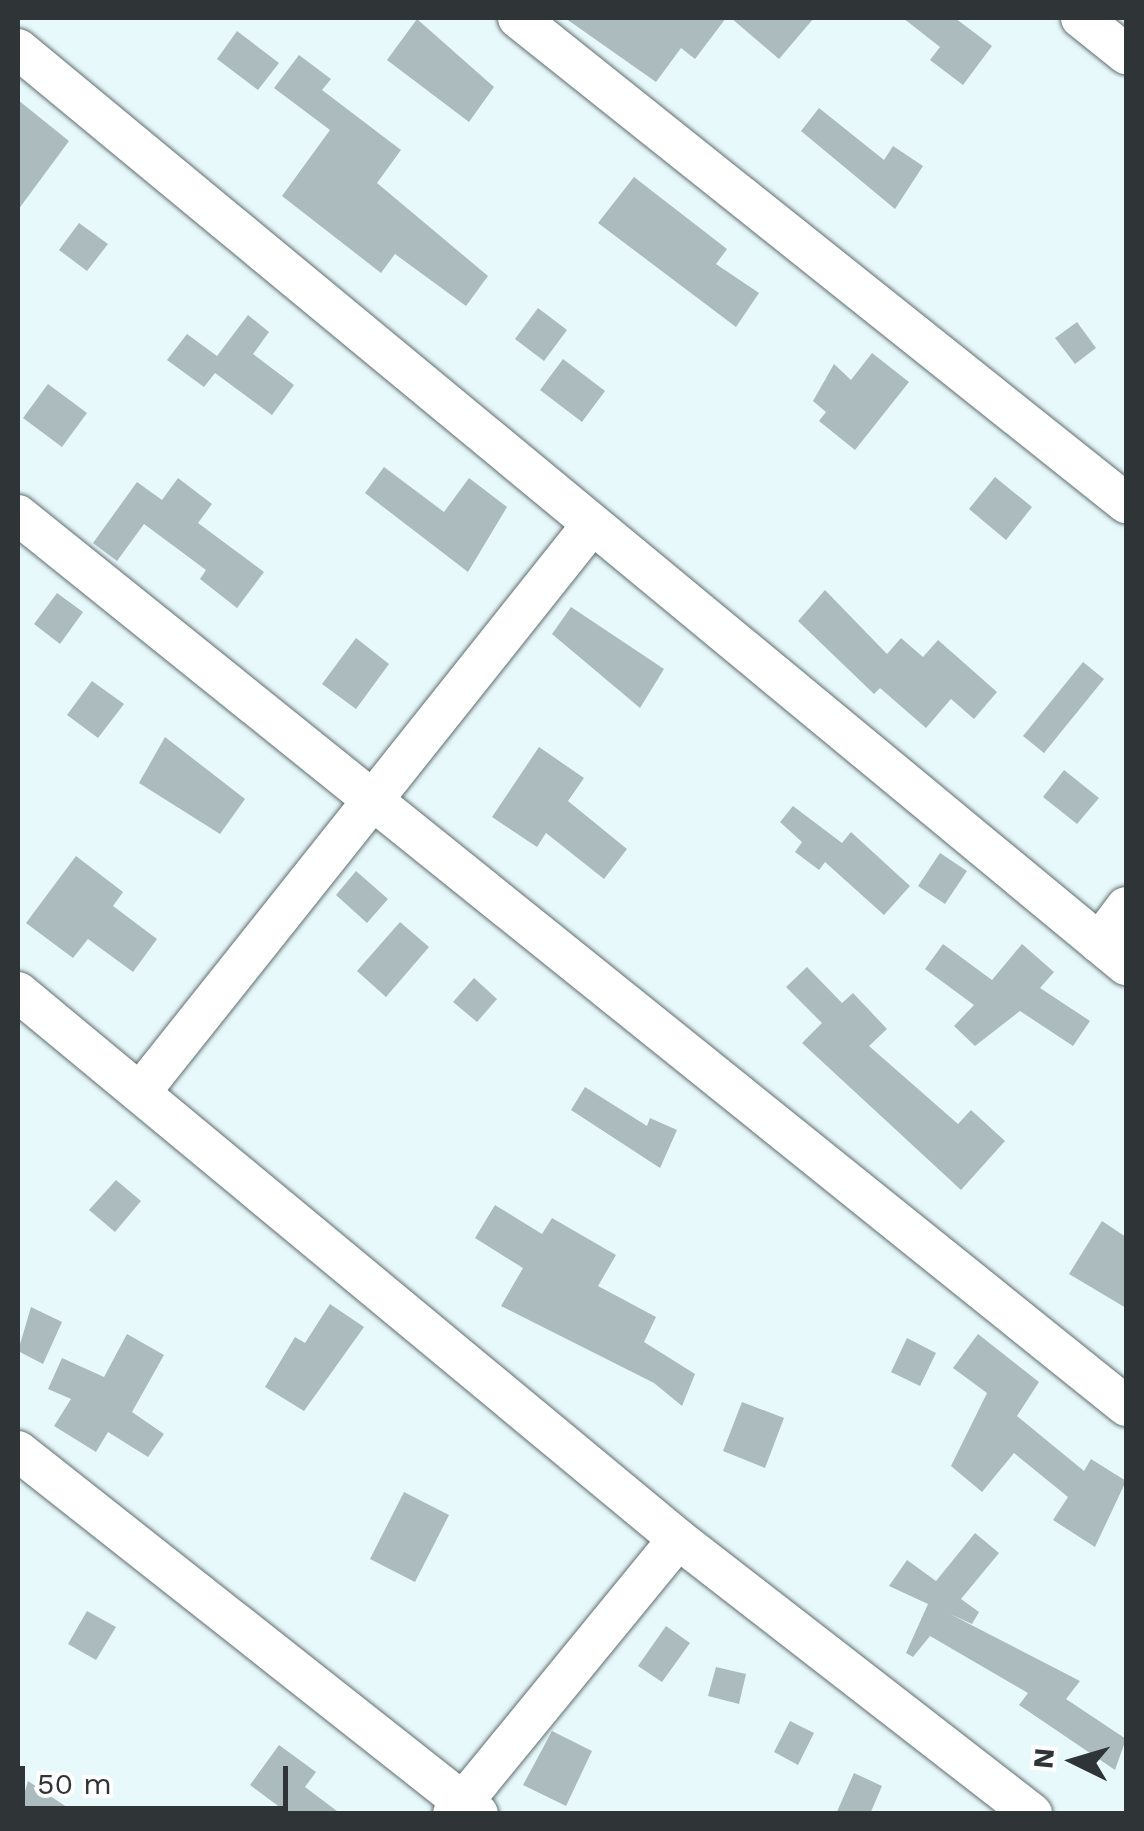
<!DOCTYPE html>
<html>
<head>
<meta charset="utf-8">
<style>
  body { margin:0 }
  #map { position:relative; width:1144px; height:1831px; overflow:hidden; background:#e8f9fb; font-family:"Work Sans",sans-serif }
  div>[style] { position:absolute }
  .building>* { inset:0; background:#acbcbe }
  .roads { filter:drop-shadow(0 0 2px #5f6d6f) drop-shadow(0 0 2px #5f6d6f) }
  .minor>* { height:40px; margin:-20px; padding:0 20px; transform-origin:20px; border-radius:20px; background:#fff }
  span { translate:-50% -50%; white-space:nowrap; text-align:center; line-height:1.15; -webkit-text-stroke:8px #fff; paint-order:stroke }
  .frame { position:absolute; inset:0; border:20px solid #2f3536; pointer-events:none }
  .north { position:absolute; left:1024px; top:1711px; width:100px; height:100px; -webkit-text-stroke:8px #fff; paint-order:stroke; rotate:275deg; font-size:28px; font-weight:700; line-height:40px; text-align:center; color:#2f3536 }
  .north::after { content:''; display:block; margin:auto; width:35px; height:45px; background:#2f3536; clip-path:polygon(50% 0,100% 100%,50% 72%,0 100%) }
  .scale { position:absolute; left:20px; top:1766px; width:268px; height:45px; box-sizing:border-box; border:5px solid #2f3536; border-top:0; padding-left:12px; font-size:30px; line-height:35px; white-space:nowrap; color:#2f3536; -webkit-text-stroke:8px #fff; paint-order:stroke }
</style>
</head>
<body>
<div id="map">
  <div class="building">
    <i style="clip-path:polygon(565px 18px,726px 18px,695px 59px,681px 48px,656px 82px)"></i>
    <i style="clip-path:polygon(731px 18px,814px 18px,779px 59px)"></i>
    <i style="clip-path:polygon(903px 18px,955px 18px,992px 46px,963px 85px,930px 60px,940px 47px)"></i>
    <i style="clip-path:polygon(417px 19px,494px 87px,469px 122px,387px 60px)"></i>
    <i style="clip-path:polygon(237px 31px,279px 63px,258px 90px,217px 59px)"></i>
    <i style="clip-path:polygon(299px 55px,331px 79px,322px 90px,401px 150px,377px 183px,488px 276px,466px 306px,395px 254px,381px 273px,282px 196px,330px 130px,274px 88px)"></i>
    <i style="clip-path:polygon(18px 100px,69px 141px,18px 210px)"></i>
    <i style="clip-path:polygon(819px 108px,884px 160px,893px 146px,923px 166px,895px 209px,801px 131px)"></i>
    <i style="clip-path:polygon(634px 177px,727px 249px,716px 264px,759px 293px,736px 327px,598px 223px)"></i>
    <i style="clip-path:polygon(79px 223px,108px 244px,87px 271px,59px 250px)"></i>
    <i style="clip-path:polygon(538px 308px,567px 330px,544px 361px,515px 339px)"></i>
    <i style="clip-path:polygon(248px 315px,269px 332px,253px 354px,294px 385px,272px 415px,215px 373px,204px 387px,167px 360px,187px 334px,217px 356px)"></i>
    <i style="clip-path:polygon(1077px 322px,1096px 348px,1075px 364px,1055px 338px)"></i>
    <i style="clip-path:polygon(872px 353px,909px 382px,855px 450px,819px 421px,826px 412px,813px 401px,834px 364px,851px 380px)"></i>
    <i style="clip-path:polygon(563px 359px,605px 391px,582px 422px,540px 390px)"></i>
    <i style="clip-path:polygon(48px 384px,87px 413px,62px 447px,23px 418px)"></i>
    <i style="clip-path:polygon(384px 467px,444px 512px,469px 478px,507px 507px,468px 572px,365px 493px)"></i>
    <i style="clip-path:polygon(995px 477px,1032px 507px,1006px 540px,969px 509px)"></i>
    <i style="clip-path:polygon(178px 478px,212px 504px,198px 523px,264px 572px,237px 608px,200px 579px,206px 570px,144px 524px,117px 561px,93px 543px,137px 482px,162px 500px)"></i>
    <i style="clip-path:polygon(825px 590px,887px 654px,901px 638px,923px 657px,938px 640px,997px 692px,974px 719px,951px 699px,926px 728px,880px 688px,874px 694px,798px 621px)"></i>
    <i style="clip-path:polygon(57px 593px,83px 612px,60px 644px,34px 624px)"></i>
    <i style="clip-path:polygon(571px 607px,664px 669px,640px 708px,552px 634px)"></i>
    <i style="clip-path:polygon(356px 638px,389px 664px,356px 709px,322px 684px)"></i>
    <i style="clip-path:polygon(1083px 662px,1104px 679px,1044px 753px,1023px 736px)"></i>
    <i style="clip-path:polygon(92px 681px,124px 704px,98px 738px,67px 715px)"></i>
    <i style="clip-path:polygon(165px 737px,245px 799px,220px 834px,139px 783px)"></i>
    <i style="clip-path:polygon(539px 747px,584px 778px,568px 801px,627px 849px,604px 879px,546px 833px,537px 847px,492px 817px)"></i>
    <i style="clip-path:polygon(1064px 770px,1099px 798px,1077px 824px,1043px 797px)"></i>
    <i style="clip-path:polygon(793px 806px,842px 843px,851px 832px,910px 886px,884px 915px,825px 862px,819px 870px,795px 852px,802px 842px,780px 822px)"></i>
    <i style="clip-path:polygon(940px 853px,967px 871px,945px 904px,918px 886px)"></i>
    <i style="clip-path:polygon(76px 856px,123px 892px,113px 906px,157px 939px,133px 972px,88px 939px,73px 958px,26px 923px)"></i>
    <i style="clip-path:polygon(356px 871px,388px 899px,367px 923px,336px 895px)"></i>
    <i style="clip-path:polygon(400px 922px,429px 947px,386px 997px,357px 971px)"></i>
    <i style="clip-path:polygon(943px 944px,992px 980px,1022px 944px,1054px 972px,1040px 988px,1090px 1021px,1073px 1046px,1020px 1011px,975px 1046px,954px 1026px,974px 1005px,925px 969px)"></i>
    <i style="clip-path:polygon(807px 967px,842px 1003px,853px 993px,887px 1029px,869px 1046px,958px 1124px,971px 1110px,1005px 1141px,961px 1190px,802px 1043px,822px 1023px,786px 987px)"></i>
    <i style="clip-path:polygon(474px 978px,497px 999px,477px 1022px,453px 1002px)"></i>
    <i style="clip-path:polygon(585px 1087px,647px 1126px,650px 1118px,677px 1130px,660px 1168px,571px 1110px)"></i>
    <i style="clip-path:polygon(116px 1180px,141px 1201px,115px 1232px,89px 1210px)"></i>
    <i style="clip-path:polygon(495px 1205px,542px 1234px,552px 1218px,616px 1255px,598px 1286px,656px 1317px,644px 1342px,695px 1374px,682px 1406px,654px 1383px,501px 1306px,523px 1268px,475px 1238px)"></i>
    <i style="clip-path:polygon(1102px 1221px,1126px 1237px,1126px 1308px,1069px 1274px)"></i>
    <i style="clip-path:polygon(330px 1304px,364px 1327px,304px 1411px,265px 1387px,295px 1337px,305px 1343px)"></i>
    <i style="clip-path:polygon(31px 1307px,62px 1322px,43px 1364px,18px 1351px)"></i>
    <i style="clip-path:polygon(127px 1334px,164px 1355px,132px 1412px,164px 1434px,148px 1457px,108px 1432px,96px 1452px,54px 1426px,71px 1399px,48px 1389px,62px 1358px,104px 1377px)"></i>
    <i style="clip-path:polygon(978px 1334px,1039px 1382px,1017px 1416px,1084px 1471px,1091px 1459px,1126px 1481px,1095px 1547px,1053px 1520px,1068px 1497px,1014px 1453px,982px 1492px,951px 1466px,987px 1393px,953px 1368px)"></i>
    <i style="clip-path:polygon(907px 1338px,936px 1353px,920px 1386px,891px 1372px)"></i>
    <i style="clip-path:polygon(742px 1402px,784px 1418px,765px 1468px,723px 1451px)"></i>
    <i style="clip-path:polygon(404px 1492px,449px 1515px,415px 1582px,370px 1559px)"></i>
    <i style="clip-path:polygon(975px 1533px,999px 1553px,961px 1599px,979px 1612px,972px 1624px,950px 1614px,1080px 1681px,1066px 1699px,1126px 1739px,1115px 1770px,1019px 1705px,1028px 1693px,930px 1636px,913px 1657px,906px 1653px,928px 1604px,889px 1586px,907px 1560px,936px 1581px)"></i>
    <i style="clip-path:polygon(87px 1611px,116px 1627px,96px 1660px,68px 1644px)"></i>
    <i style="clip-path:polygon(666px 1626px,690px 1643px,662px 1682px,638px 1666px)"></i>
    <i style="clip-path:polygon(716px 1667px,746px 1674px,739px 1704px,708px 1696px)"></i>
    <i style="clip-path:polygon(790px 1721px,814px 1733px,798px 1765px,774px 1752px)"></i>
    <i style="clip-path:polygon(552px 1731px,592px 1751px,566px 1806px,523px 1785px)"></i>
    <i style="clip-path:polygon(279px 1745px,316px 1772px,305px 1787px,341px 1814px,289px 1814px,250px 1785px)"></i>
    <i style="clip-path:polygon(854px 1773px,882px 1786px,870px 1814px,836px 1814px)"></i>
    <i style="clip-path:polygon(28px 1781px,77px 1814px,18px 1814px)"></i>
  </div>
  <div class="roads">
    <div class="minor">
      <i style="left:518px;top:18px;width:778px;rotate:38.58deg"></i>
      <i style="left:1081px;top:18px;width:58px;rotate:38.7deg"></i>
      <i style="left:18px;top:49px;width:1438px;rotate:39.58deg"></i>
      <i style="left:18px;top:515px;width:1422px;rotate:38.8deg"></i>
      <i style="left:1099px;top:943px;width:45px;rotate:-53.1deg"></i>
      <i style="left:18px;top:992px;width:857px;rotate:39.65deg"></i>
      <i style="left:678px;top:1539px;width:448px;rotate:37.8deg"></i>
      <i style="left:142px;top:1090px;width:719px;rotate:-51.49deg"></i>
      <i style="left:18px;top:1451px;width:586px;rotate:38.28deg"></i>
      <i style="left:453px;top:1814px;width:355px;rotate:-50.7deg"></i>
    </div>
  </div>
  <div class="frame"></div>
  <div class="north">N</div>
  <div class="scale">50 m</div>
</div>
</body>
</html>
